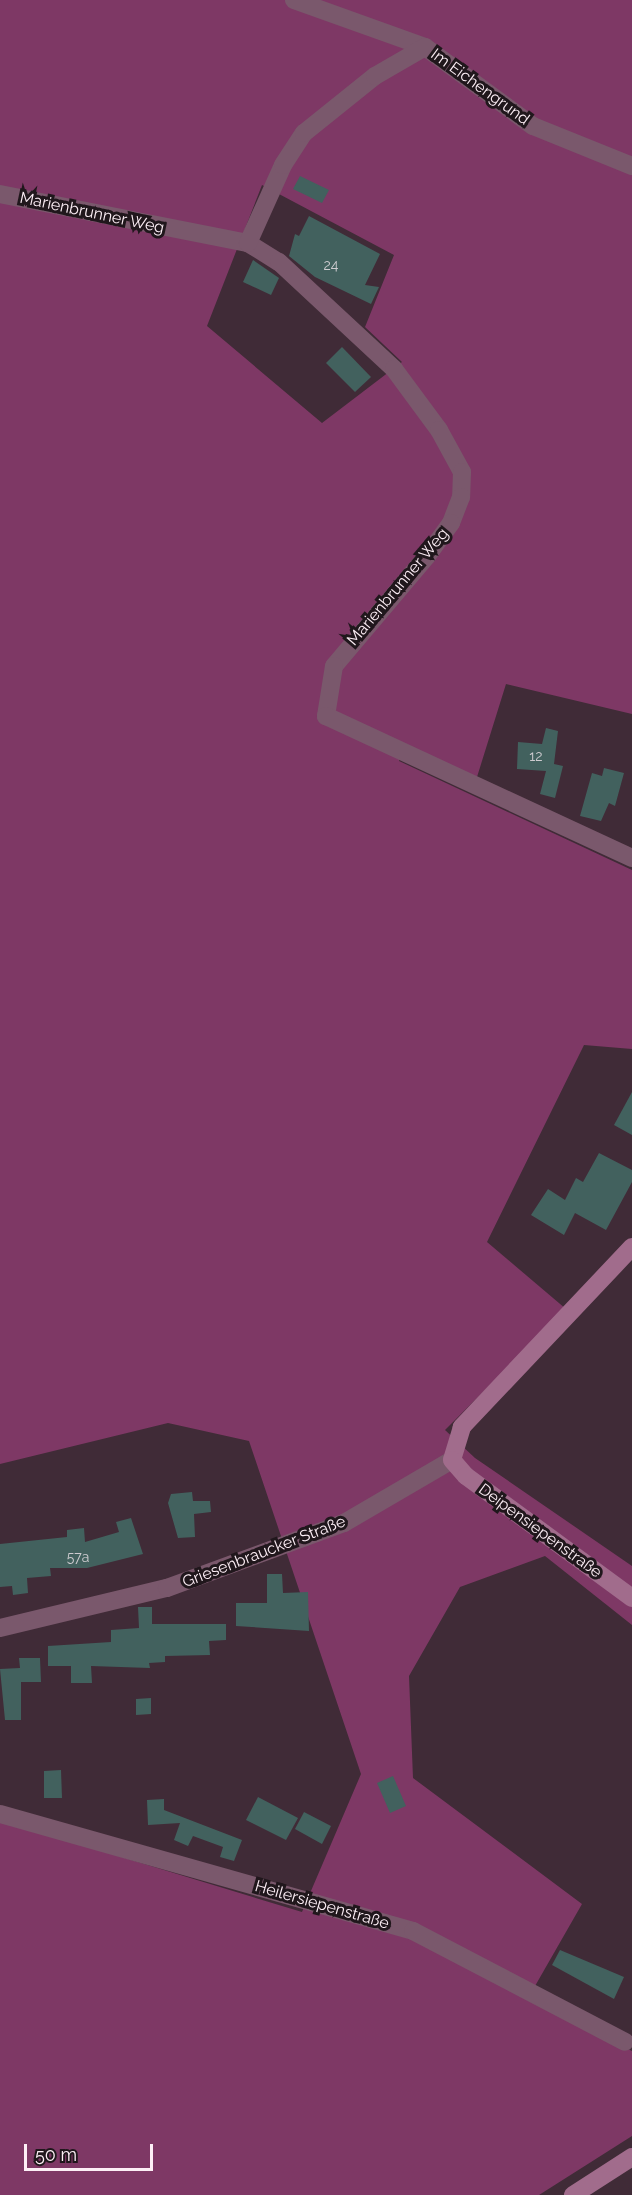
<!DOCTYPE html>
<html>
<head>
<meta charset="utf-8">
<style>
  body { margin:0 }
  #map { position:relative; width:632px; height:2195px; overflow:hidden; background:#402b37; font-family:Raleway,sans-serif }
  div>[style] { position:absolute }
  .green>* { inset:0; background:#7e3865 }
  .building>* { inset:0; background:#42615e }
  .street>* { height:18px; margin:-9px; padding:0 9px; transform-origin:9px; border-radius:9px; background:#7a586c }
  .secondary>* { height:18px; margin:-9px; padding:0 9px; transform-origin:9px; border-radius:9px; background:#a16c8c }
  span { translate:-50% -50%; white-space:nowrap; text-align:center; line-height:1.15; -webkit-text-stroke:6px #20171c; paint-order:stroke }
  .number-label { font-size:14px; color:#ceccd0 }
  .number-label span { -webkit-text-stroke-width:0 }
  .street-label { font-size:16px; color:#fdeff6 }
  .scale { position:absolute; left:24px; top:2144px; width:129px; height:27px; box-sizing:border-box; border:3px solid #fdeff6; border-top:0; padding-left:8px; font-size:18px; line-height:21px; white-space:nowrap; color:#fdeff6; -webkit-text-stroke:4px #20171c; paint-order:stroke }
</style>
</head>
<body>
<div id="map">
  <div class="green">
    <i style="clip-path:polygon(evenodd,0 0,632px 0,632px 714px,506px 684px,477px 777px,404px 746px,399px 761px,632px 870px,632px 1049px,584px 1045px,487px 1242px,566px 1309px,445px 1430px,475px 1458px,632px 1566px,632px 1625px,545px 1556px,460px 1587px,409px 1676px,413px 1778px,582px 1904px,527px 2000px,632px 2051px,632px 2136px,539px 2195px,0 2195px,0 1820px,302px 1912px,361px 1774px,249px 1441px,168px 1423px,0 1464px,0 0,262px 185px,394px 255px,365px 327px,402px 362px,322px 423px,207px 326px,262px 185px)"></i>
  </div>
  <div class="building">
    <i style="clip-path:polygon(300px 176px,329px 190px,322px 203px,293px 189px)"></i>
    <i style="clip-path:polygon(309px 216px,380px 254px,365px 285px,379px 287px,371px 304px,315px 277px,289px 256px,295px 234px,299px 236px)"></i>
    <i style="clip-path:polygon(253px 260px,279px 278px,271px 295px,243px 282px)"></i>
    <i style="clip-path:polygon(342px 347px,371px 377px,355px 392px,326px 363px)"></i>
    <i style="clip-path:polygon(546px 728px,558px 731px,554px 764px,563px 766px,555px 798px,540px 794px,546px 771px,517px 769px,518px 742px,542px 744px)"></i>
    <i style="clip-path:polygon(604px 768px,624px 773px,615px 806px,609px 803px,601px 821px,580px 816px,592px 773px,602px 776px)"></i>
    <i style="clip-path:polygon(632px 1092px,632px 1135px,614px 1125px)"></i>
    <i style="clip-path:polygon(599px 1153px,632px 1170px,632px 1182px,606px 1230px,575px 1213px,564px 1235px,531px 1215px,548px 1189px,565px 1200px,576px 1178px,583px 1182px)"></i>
    <i style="clip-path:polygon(192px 1492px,193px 1501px,210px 1501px,211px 1512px,194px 1514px,195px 1537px,178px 1538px,168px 1503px,171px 1494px)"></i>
    <i style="clip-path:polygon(131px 1518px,143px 1554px,87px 1568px,50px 1568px,51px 1576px,27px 1578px,28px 1593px,13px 1595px,12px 1586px,0 1587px,0 1544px,67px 1537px,67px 1530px,84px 1528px,85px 1542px,119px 1532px,116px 1522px)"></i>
    <i style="clip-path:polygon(267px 1574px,282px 1574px,283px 1593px,308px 1592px,309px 1631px,236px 1626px,236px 1603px,267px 1603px)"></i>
    <i style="clip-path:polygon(138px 1607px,152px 1607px,152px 1624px,226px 1624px,226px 1640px,209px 1641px,210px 1655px,165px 1656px,165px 1662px,149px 1663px,150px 1668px,91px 1666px,92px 1683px,71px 1683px,71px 1666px,48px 1666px,48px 1646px,111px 1642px,111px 1630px,139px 1628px)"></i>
    <i style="clip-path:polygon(19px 1658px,40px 1658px,41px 1682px,21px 1682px,21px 1720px,5px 1720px,0 1669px,20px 1668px)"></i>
    <i style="clip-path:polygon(151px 1698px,151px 1714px,136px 1715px,136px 1699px)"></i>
    <i style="clip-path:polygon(61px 1770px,62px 1798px,44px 1798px,44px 1771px)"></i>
    <i style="clip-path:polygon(393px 1776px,406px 1806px,390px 1813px,377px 1783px)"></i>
    <i style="clip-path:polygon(258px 1797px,298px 1818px,286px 1840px,246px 1820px)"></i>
    <i style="clip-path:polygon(164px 1799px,164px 1810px,242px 1840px,234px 1861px,220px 1857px,223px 1847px,193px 1836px,188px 1846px,174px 1840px,180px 1823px,148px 1825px,147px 1800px)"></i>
    <i style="clip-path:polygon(304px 1812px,331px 1826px,322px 1844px,295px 1829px)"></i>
    <i style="clip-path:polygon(560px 1950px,624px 1977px,614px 1999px,552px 1965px)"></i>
  </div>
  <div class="street">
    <i style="left:294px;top:0;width:139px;rotate:19.7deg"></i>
    <i style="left:425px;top:47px;width:134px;rotate:36.2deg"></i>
    <i style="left:533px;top:126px;width:107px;rotate:22deg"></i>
    <i style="left:0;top:194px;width:253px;rotate:11.2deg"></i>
    <i style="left:248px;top:243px;width:36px;rotate:32deg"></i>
    <i style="left:279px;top:262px;width:157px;rotate:42.9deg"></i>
    <i style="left:394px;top:369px;width:76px;rotate:53.6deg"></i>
    <i style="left:439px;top:430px;width:48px;rotate:61.3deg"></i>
    <i style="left:462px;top:472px;width:25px;rotate:92deg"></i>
    <i style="left:461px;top:497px;width:28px;rotate:111deg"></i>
    <i style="left:451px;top:523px;width:41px;rotate:126deg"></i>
    <i style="left:427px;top:556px;width:144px;rotate:130.2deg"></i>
    <i style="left:334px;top:666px;width:51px;rotate:99.1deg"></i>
    <i style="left:326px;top:716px;width:337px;rotate:24.9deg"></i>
    <i style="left:248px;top:243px;width:85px;rotate:-65.8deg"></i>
    <i style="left:283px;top:165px;width:38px;rotate:-57deg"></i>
    <i style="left:304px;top:133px;width:91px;rotate:-38.8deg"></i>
    <i style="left:375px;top:76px;width:58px;rotate:-30.1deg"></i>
    <i style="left:0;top:1628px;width:172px;rotate:-13.5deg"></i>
    <i style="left:167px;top:1588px;width:189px;rotate:-20.2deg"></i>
    <i style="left:344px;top:1523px;width:125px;rotate:-30.3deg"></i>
    <i style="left:0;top:1814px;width:429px;rotate:15.8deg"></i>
    <i style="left:413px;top:1931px;width:239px;rotate:27.6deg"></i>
  </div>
  <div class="secondary">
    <i style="left:632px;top:1247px;width:248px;rotate:133.4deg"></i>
    <i style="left:462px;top:1427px;width:34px;rotate:107deg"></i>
    <i style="left:452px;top:1460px;width:21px;rotate:49deg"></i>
    <i style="left:466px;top:1476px;width:206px;rotate:36.3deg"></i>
    <i style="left:573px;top:2195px;width:70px;rotate:-32.8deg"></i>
  </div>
  <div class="number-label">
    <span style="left:331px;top:265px">24</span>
    <span style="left:536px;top:756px">12</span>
    <span style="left:78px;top:1557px">57a</span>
  </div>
  <div class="street-label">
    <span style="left:480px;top:87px;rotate:36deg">Im Eichengrund</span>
    <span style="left:92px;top:213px;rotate:12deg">Marienbrunner Weg</span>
    <span style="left:398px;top:587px;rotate:-50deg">Marienbrunner Weg</span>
    <span style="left:540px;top:1531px;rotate:36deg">Deipensiepenstraße</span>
    <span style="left:264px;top:1552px;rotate:-21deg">Griesenbraucker Straße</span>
    <span style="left:322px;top:1905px;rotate:16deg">Heilersiepenstraße</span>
  </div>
  <div class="scale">50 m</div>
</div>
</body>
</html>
